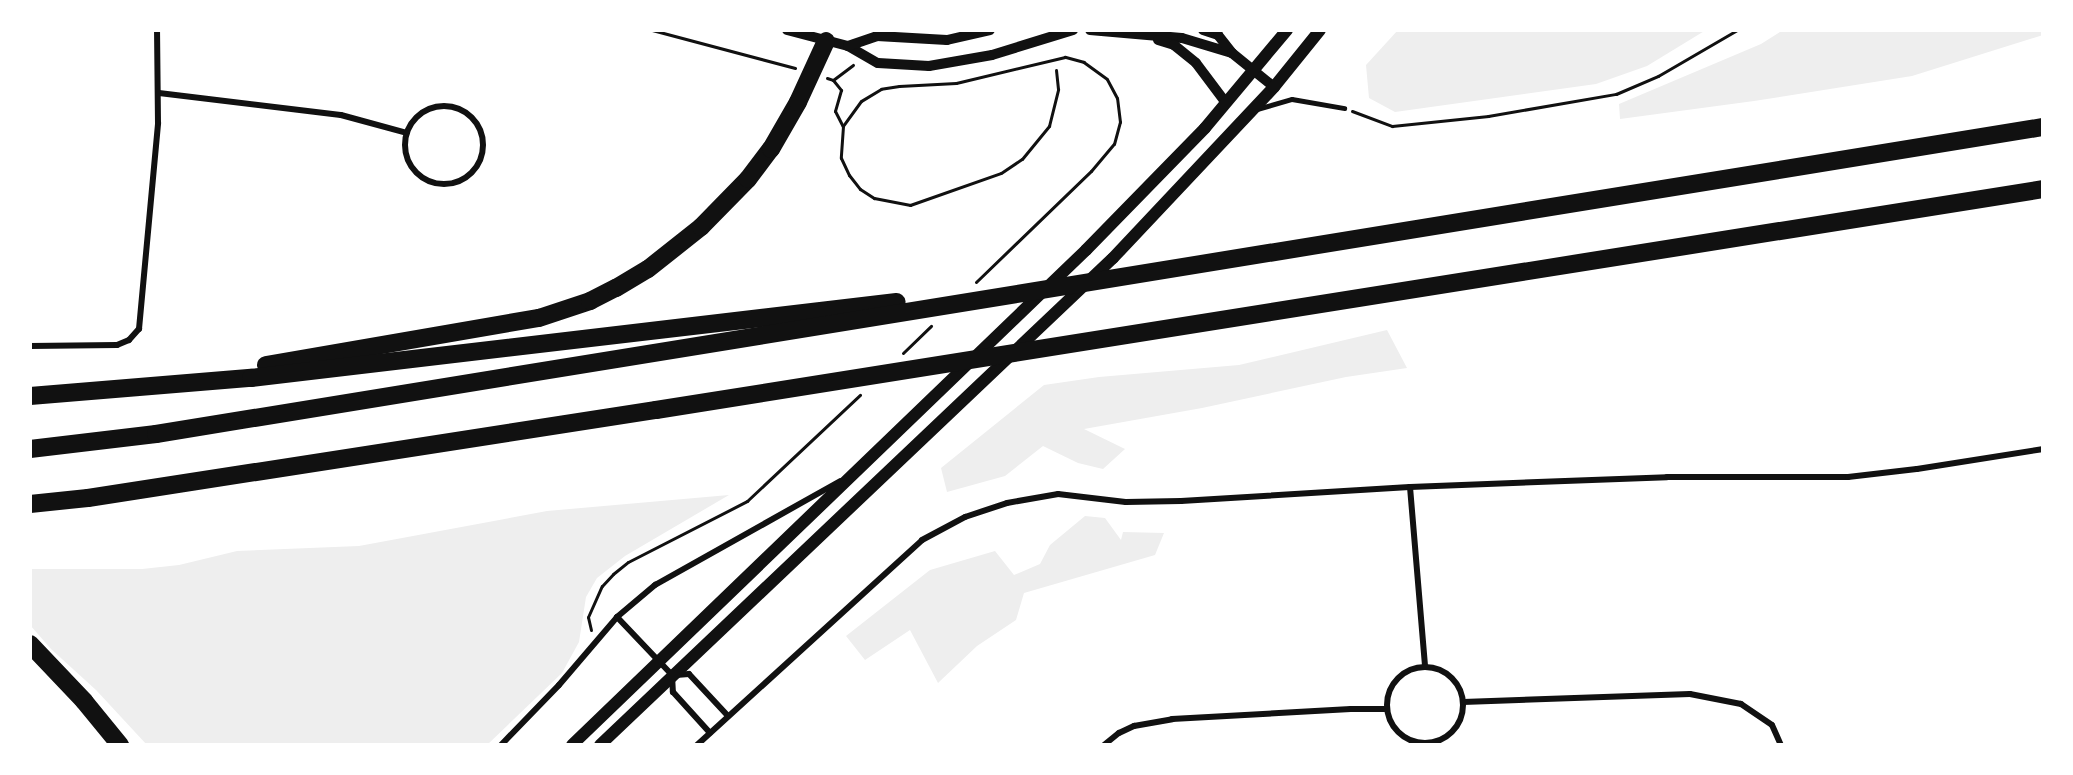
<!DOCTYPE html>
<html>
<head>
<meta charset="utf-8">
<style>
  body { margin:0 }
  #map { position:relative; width:2073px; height:775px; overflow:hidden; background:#fff; font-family:"Fira Sans",sans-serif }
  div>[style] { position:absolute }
  .green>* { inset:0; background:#eee }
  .path>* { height:3px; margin:-1.5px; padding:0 1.5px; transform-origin:1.5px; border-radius:1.5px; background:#111 }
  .service>* { height:4.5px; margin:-2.25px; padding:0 2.25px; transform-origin:2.25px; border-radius:2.25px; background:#111 }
  .minor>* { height:6px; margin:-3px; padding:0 3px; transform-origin:3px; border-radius:3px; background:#111 }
  .minor>.ring { margin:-3px; padding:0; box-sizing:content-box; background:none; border:6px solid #111; border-radius:50% }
  .tertiary>* { height:10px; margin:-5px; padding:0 5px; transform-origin:5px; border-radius:5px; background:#111 }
  .secondary>* { height:12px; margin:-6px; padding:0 6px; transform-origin:6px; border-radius:6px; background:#111 }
  .motorway>* { height:18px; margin:-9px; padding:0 9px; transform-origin:9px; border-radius:9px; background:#111 }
  span { translate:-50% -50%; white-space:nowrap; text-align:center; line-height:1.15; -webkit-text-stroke:5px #fff; paint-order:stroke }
  .frame { position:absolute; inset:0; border:32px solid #fff; pointer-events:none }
</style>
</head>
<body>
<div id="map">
  <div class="green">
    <i style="clip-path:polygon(1398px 30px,1706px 30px,1647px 66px,1596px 84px,1395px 112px,1369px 98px,1366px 65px)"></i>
    <i style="clip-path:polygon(1783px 30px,2043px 30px,2043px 35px,1912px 76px,1754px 101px,1620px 119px,1619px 104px,1761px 44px)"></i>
    <i style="clip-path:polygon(1387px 330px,1407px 368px,1346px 377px,1202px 408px,1084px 429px,1125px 449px,1103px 469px,1078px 463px,1043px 446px,1005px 476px,947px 492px,941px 468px,1044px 385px,1099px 377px,1239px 365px)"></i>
    <i style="clip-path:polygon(729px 495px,625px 556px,597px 578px,586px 597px,579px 642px,562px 673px,487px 745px,147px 745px,96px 690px,51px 649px,30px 625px,30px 569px,142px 569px,179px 565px,237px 551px,359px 546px,547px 511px)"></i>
    <i style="clip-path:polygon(1085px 516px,1105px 518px,1121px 540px,1123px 532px,1164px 533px,1155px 555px,1024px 593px,1016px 620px,977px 646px,938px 683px,910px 630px,865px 660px,846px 636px,930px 570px,995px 551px,1014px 575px,1040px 564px,1050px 545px)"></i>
  </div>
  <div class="path">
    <i style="left:652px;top:30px;width:148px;rotate:14.9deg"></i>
    <i style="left:827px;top:78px;width:6px;rotate:18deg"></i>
    <i style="left:833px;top:80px;width:13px;rotate:51deg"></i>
    <i style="left:841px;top:90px;width:22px;rotate:106deg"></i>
    <i style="left:835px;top:111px;width:16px;rotate:63deg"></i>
    <i style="left:833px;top:80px;width:25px;rotate:-37deg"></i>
    <i style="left:1352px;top:111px;width:43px;rotate:20.6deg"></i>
    <i style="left:1392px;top:126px;width:97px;rotate:-5.9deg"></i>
    <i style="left:1488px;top:116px;width:130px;rotate:-9.8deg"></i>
    <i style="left:1616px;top:94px;width:46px;rotate:-23.2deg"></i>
    <i style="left:1658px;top:76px;width:91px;rotate:-30.2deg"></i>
    <i style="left:976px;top:282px;width:160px;rotate:-44deg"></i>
    <i style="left:1091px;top:171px;width:35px;rotate:-50deg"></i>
    <i style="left:1114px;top:144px;width:23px;rotate:-75deg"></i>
    <i style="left:1120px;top:122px;width:24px;rotate:-97deg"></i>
    <i style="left:1117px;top:98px;width:21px;rotate:-118deg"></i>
    <i style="left:1107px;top:79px;width:29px;rotate:-144deg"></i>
    <i style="left:1084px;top:62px;width:20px;rotate:-165deg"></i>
    <i style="left:1065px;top:57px;width:112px;rotate:166.6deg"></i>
    <i style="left:956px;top:83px;width:57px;rotate:177deg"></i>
    <i style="left:899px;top:86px;width:18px;rotate:171deg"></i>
    <i style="left:881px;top:89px;width:23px;rotate:149deg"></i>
    <i style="left:861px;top:101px;width:31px;rotate:126deg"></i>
    <i style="left:843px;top:126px;width:32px;rotate:94deg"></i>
    <i style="left:841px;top:158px;width:19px;rotate:65deg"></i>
    <i style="left:849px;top:175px;width:18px;rotate:52deg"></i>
    <i style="left:860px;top:189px;width:17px;rotate:33deg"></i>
    <i style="left:874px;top:198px;width:37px;rotate:11deg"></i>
    <i style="left:910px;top:205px;width:96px;rotate:-19.4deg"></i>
    <i style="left:1001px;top:173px;width:25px;rotate:-34deg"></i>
    <i style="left:1022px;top:159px;width:43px;rotate:-50.7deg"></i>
    <i style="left:1049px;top:126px;width:38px;rotate:-76deg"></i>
    <i style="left:1058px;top:89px;width:19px;rotate:-96deg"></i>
    <i style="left:903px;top:353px;width:39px;rotate:-44deg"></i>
    <i style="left:591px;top:630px;width:13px;rotate:-103deg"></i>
    <i style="left:588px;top:617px;width:34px;rotate:-66deg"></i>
    <i style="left:602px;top:586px;width:16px;rotate:-47deg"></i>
    <i style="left:613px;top:574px;width:19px;rotate:-39deg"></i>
    <i style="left:628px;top:562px;width:134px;rotate:-27.1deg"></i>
    <i style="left:747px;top:501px;width:155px;rotate:-43.2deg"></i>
  </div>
  <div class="service">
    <i style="left:1257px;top:109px;width:36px;rotate:-16deg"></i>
    <i style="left:1292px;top:99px;width:53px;rotate:9.8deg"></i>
  </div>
  <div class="minor">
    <i style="left:159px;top:93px;width:183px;rotate:6.9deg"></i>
    <i style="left:341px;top:115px;width:68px;rotate:15.3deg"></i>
    <i class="ring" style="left:405px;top:106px;width:72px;height:72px"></i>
    <i style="left:30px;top:346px;width:87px;rotate:-0.7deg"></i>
    <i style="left:117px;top:345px;width:13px;rotate:-23deg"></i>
    <i style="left:129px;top:340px;width:15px;rotate:-48deg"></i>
    <i style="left:139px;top:329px;width:207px;rotate:-84.7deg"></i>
    <i style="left:158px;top:123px;width:93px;rotate:-90.6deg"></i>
    <i style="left:1410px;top:487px;width:180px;rotate:85.2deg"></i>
    <i style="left:617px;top:617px;width:80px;rotate:46.5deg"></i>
    <i style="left:672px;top:675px;width:17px;rotate:87deg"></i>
    <i style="left:673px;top:692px;width:55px;rotate:47.9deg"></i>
    <i class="ring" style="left:1387px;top:667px;width:70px;height:70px"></i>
    <i style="left:676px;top:675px;width:13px;rotate:-4deg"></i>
    <i style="left:689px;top:674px;width:57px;rotate:47.1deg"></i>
    <i style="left:1463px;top:702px;width:227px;rotate:-2deg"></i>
    <i style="left:1690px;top:694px;width:52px;rotate:11.1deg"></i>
    <i style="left:1741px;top:704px;width:37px;rotate:34deg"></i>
    <i style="left:1772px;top:725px;width:22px;rotate:66deg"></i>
    <i style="left:501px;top:745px;width:83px;rotate:-46deg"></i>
    <i style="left:559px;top:685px;width:89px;rotate:-49.5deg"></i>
    <i style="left:617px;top:617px;width:50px;rotate:-40.1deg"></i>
    <i style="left:655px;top:585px;width:212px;rotate:-29.3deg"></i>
    <i style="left:697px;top:745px;width:304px;rotate:-42.3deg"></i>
    <i style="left:922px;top:540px;width:49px;rotate:-28.1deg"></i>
    <i style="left:965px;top:517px;width:44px;rotate:-18.4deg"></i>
    <i style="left:1007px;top:503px;width:52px;rotate:-10deg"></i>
    <i style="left:1058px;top:494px;width:68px;rotate:6.7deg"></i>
    <i style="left:1126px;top:502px;width:55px;rotate:-1deg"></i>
    <i style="left:1181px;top:501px;width:229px;rotate:-3.5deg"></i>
    <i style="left:1410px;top:487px;width:257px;rotate:-2.2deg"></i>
    <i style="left:1667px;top:477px;width:181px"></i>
    <i style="left:1848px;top:477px;width:69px;rotate:-6.6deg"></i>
    <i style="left:1917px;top:469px;width:128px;rotate:-9deg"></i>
    <i style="left:1104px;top:745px;width:19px;rotate:-39deg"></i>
    <i style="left:1119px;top:733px;width:17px;rotate:-25deg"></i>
    <i style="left:1134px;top:726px;width:39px;rotate:-10deg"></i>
    <i style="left:1172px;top:719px;width:179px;rotate:-3.2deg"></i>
    <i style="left:1351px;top:709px;width:36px"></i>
  </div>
  <div class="tertiary">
    <i style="left:787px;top:30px;width:63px;rotate:14.7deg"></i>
    <i style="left:848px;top:46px;width:34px;rotate:30deg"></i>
    <i style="left:878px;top:63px;width:51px;rotate:3.4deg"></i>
    <i style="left:929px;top:66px;width:64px;rotate:-9.9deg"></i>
    <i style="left:992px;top:55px;width:85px;rotate:-17.2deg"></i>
    <i style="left:1090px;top:30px;width:92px;rotate:5deg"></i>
    <i style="left:1182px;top:38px;width:52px;rotate:16.7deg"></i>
    <i style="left:1203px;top:30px;width:16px;rotate:18deg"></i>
    <i style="left:1218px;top:35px;width:23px;rotate:52deg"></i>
    <i style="left:1232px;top:53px;width:54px;rotate:39deg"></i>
    <i style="left:1158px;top:40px;width:17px;rotate:17deg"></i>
    <i style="left:1174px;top:45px;width:28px;rotate:39deg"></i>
    <i style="left:1196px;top:63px;width:50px;rotate:53.1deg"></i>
    <i style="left:848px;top:46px;width:31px;rotate:-19deg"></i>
    <i style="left:877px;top:36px;width:70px;rotate:3.3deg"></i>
    <i style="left:947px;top:40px;width:44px;rotate:-13.1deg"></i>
  </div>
  <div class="secondary">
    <i style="left:572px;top:745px;width:714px;rotate:-43.92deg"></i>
    <i style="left:1086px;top:250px;width:170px;rotate:-45.7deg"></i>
    <i style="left:1205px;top:128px;width:128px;rotate:-50.1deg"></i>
    <i style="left:600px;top:745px;width:707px;rotate:-43.51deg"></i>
    <i style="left:1113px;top:258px;width:235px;rotate:-46.7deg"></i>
    <i style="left:1274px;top:87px;width:73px;rotate:-51.1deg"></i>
  </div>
  <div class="motorway">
    <i style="left:266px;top:365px;width:277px;rotate:-9.8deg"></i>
    <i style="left:539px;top:318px;width:54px;rotate:-18.4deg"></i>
    <i style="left:590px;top:301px;width:29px;rotate:-27deg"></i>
    <i style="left:616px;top:288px;width:37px;rotate:-31deg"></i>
    <i style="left:648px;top:269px;width:68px;rotate:-38.4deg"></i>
    <i style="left:701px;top:227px;width:67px;rotate:-45.6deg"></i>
    <i style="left:748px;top:179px;width:38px;rotate:-53deg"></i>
    <i style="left:771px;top:149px;width:54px;rotate:-60.1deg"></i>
    <i style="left:798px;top:102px;width:67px;rotate:-65.3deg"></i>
    <i style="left:30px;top:396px;width:222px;rotate:-4.7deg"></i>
    <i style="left:251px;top:378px;width:650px;rotate:-6.71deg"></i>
    <i style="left:30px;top:449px;width:127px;rotate:-6.8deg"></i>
    <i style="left:156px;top:434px;width:1912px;rotate:-9.24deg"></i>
    <i style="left:30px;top:504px;width:58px;rotate:-5.9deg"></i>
    <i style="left:88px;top:498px;width:575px;rotate:-8.81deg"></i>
    <i style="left:656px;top:410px;width:1404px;rotate:-9.05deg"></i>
    <i style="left:30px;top:644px;width:79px;rotate:46.5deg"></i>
    <i style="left:84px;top:701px;width:57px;rotate:50.7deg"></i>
  </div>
  <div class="frame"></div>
</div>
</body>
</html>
